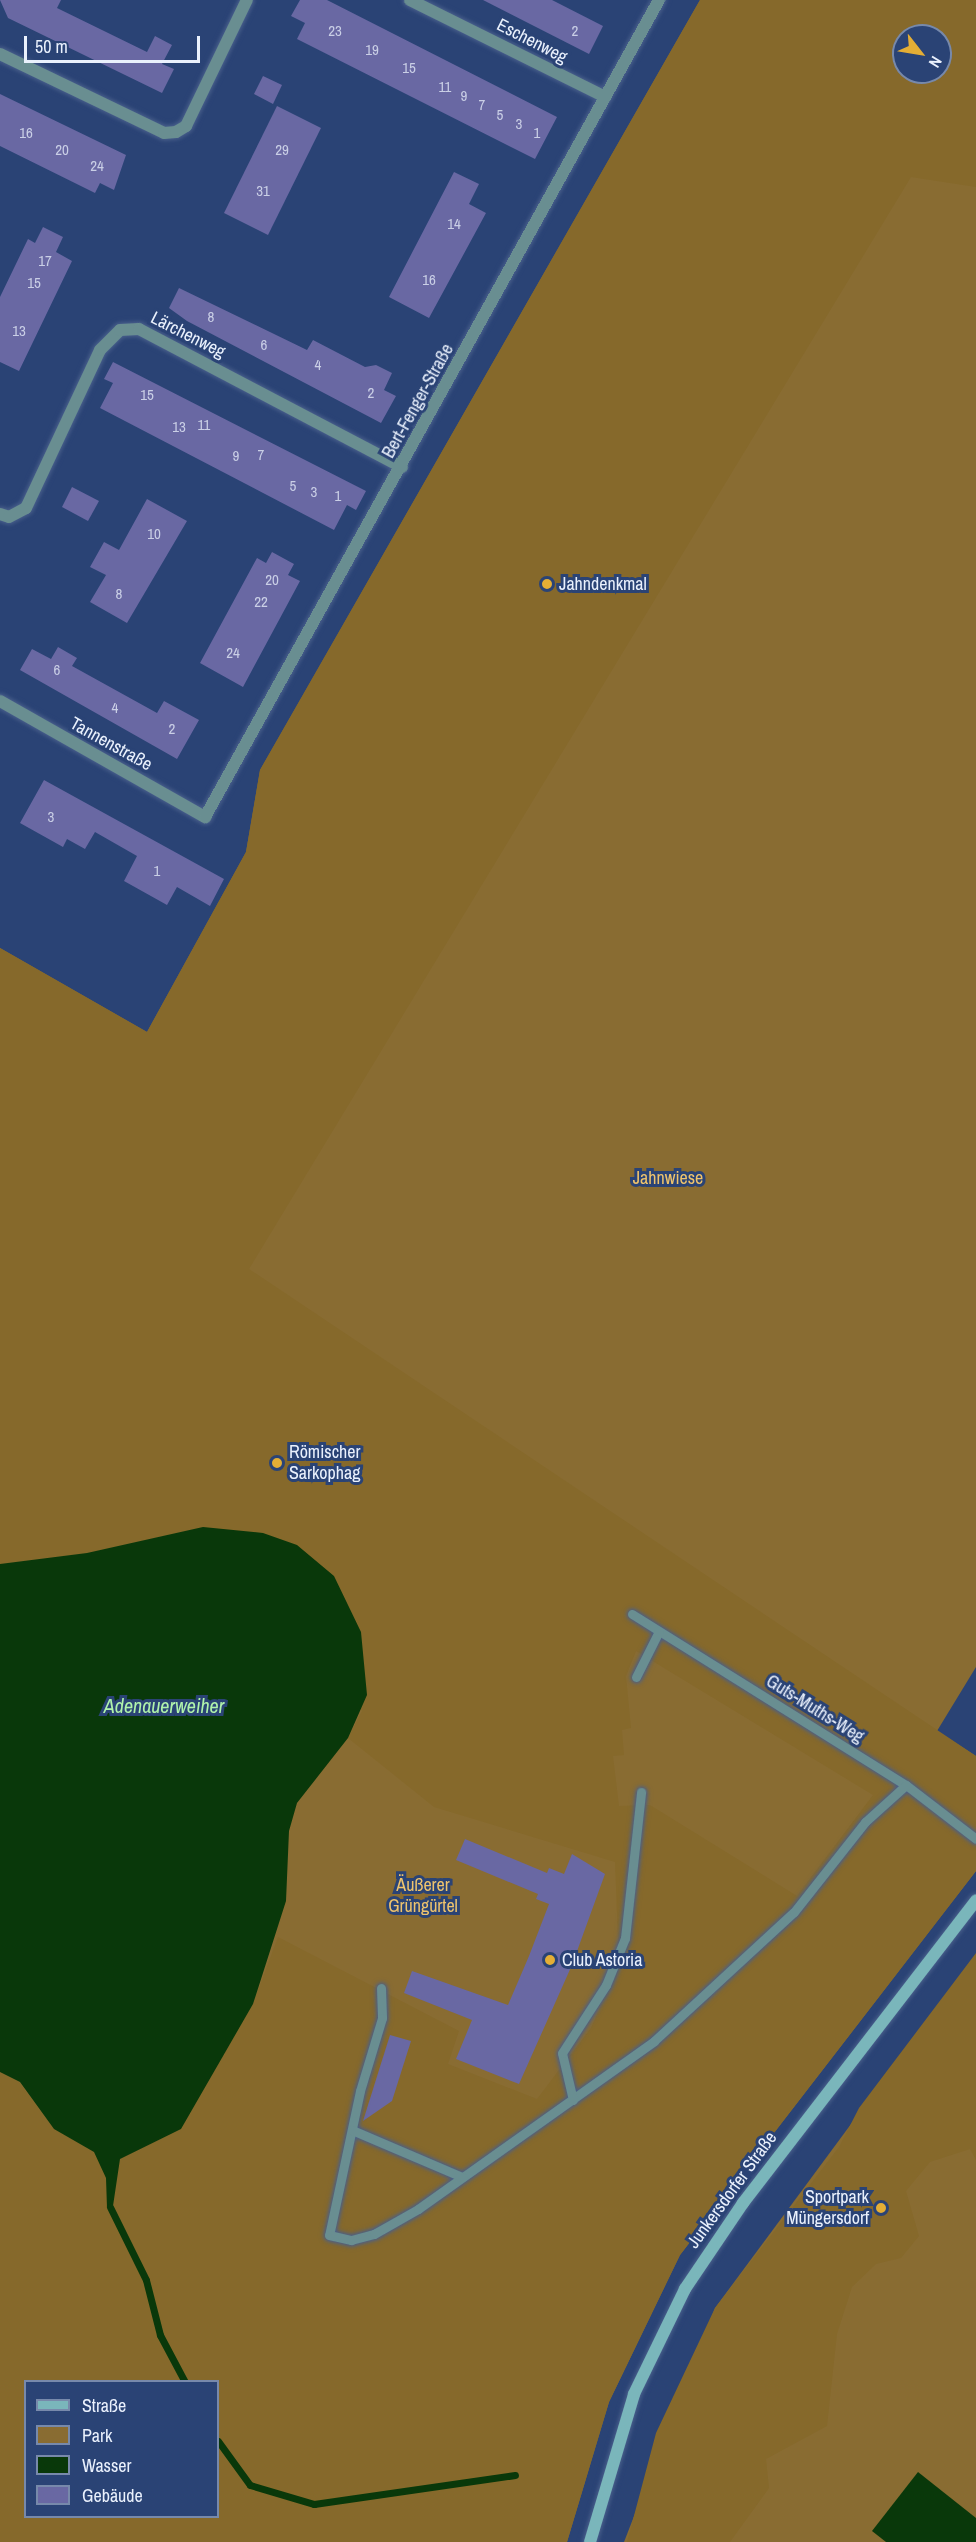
<!DOCTYPE html>
<html>
<head>
<meta charset="utf-8">
<style>
  body { margin:0 }
  #map { position:relative; width:976px; height:2542px; overflow:hidden; background:#2a4375; font-family:"Archivo Narrow",sans-serif }
  div>[style] { position:absolute }
  .green>* { inset:0; background:#896c32 }
  .forest>* { inset:0; background:#86692b }
  .water>* { inset:0; background:#09380a }
  .stream>* { height:7px; margin:-3.5px; padding:0 3.5px; transform-origin:3.5px; border-radius:3.5px; background:#09380a }
  .building>* { inset:0; background:#6968a3 }
  .roads { filter:drop-shadow(0 0 2px #495f8b) drop-shadow(0 0 2px #495f8b) }
  .lane>* { height:9px; margin:-4.5px; padding:0 4.5px; transform-origin:4.5px; border-radius:4.5px; background:#698e91 }
  .street>* { height:12px; margin:-6px; padding:0 6px; transform-origin:6px; border-radius:6px; background:#698e91 }
  .secondary>* { height:12px; margin:-6px; padding:0 6px; transform-origin:6px; border-radius:6px; background:#7ab6bb }
  .dots>* { width:16px; height:16px; translate:-50% -50%; box-sizing:border-box; border:3px solid #2a4375; border-radius:50% }
  span { translate:-50% -50%; white-space:nowrap; text-align:center; line-height:1.15; -webkit-text-stroke:6px #2a4375; paint-order:stroke }
  .number-label { font-size:15px; color:#cacfe6 }
  .number-label span { -webkit-text-stroke-width:0 }
  .street-label { font-size:18px; color:#eaf1fd }
  .poi-label { font-size:18px; color:#eaf1fd }
  .left { translate:0 -50%; text-align:left }
  .right { translate:-100% -50%; text-align:right }
  .park-label { font-size:18px; color:#f0c46c }
  .water-label { font-size:20px; color:#b0f3ab; font-style:italic }
  .legend { position:absolute; left:24px; top:2380px; width:195px; height:138px; box-sizing:border-box; background:#2a4375; border:2px solid #7789ab; margin:0; padding:8px 10px; list-style:none; font-size:18px; color:#eaf1fd }
  .legend li { display:flex; align-items:center; gap:12px; height:30px }
  .legend b { width:30px; border:2px solid #7789ab }
  .north { position:absolute; left:892px; top:24px; width:60px; height:60px; box-sizing:border-box; background:#2a4375; border:2px solid #7789ab; border-radius:50%; rotate:121deg; font-size:16px; font-weight:700; line-height:24px; text-align:center; color:#eaf1fd }
  .north::after { content:''; display:block; margin:auto; width:21px; height:27px; background:#e4ae35; clip-path:polygon(50% 0,100% 100%,50% 72%,0 100%) }
  .scale { position:absolute; left:24px; top:36px; width:176px; height:27px; box-sizing:border-box; border:3px solid #eaf1fd; border-top:0; padding-left:8px; font-size:18px; line-height:21px; white-space:nowrap; color:#eaf1fd; -webkit-text-stroke:4px #2a4375; paint-order:stroke }
</style>
</head>
<body>
<div id="map">
  <div class="green">
    <i style="clip-path:polygon(evenodd,700px 0,976px 0,976px 1667px,937px 1731px,976px 1756px,976px 1871px,680px 2255px,609px 2402px,567px 2542px,0 2542px,0 948px,147px 1032px,246px 852px,260px 770px,700px 0,904px 36px,940px 36px,940px 72px,904px 72px,904px 36px,700px 0,26px 2382px,218px 2382px,218px 2516px,26px 2516px,26px 2382px)"></i>
    <i style="clip-path:polygon(976px 1955px,976px 2542px,624px 2542px,715px 2308px)"></i>
  </div>
  <div class="forest">
    <i style="clip-path:polygon(evenodd,700px 0,976px 0,976px 187px,911px 177px,249px 1269px,976px 1756px,976px 1871px,680px 2255px,609px 2402px,567px 2542px,0 2542px,0 2072px,19px 2082px,54px 2129px,94px 2152px,113px 2179px,120px 2159px,181px 2129px,253px 2004px,278px 1937px,459px 2031px,448px 2064px,537px 2099px,591px 2028px,619px 1964px,615px 1862px,434px 1807px,348px 1738px,362px 1711px,203px 1527px,87px 1553px,0 1564px,0 948px,147px 1032px,246px 852px,260px 770px,700px 0,904px 36px,940px 36px,940px 72px,904px 72px,904px 36px,700px 0,636px 1651px,873px 1795px,797px 1896px,650px 1805px,619px 1806px,613px 1756px,624px 1755px,622px 1730px,631px 1728px,626px 1676px,636px 1651px,700px 0,26px 2382px,218px 2382px,218px 2516px,26px 2516px,26px 2382px)"></i>
    <i style="clip-path:polygon(976px 1953px,976px 2160px,970px 2149px,930px 2162px,906px 2191px,919px 2236px,901px 2258px,876px 2264px,852px 2287px,837px 2334px,827px 2426px,766px 2459px,769px 2488px,730px 2542px,627px 2542px,656px 2433px,715px 2308px,839px 2147px,859px 2108px)"></i>
  </div>
  <div class="water">
    <i style="clip-path:polygon(203px 1527px,263px 1533px,297px 1545px,334px 1576px,361px 1632px,367px 1695px,348px 1738px,297px 1803px,289px 1831px,286px 1901px,253px 2004px,181px 2129px,120px 2159px,113px 2206px,107px 2208px,106px 2178px,94px 2152px,54px 2129px,20px 2082px,0 2072px,0 1564px,87px 1553px)"></i>
    <i style="clip-path:polygon(918px 2472px,976px 2518px,976px 2542px,886px 2542px,872px 2531px)"></i>
  </div>
  <div class="stream">
    <i style="left:110px;top:2207px;width:81px;rotate:63.7deg"></i>
    <i style="left:146px;top:2280px;width:57px;rotate:75.7deg"></i>
    <i style="left:160px;top:2335px;width:53px;rotate:62deg"></i>
    <i style="left:218px;top:2441px;width:54px;rotate:54deg"></i>
    <i style="left:250px;top:2485px;width:67px;rotate:16.5deg"></i>
    <i style="left:314px;top:2504px;width:203px;rotate:-8.2deg"></i>
  </div>
  <div class="building">
    <i style="clip-path:polygon(0 0,61px 0,57px 8px,147px 52px,155px 36px,172px 45px,162px 64px,174px 69px,162px 93px,8px 18px)"></i>
    <i style="clip-path:polygon(300px 0,327px 0,557px 117px,535px 159px,297px 39px,305px 23px,291px 16px)"></i>
    <i style="clip-path:polygon(483px 0,552px 0,603px 26px,589px 54px)"></i>
    <i style="clip-path:polygon(263px 76px,282px 85px,273px 104px,254px 94px)"></i>
    <i style="clip-path:polygon(0 94px,126px 155px,114px 190px,100px 183px,95px 193px,0 146px)"></i>
    <i style="clip-path:polygon(277px 106px,321px 128px,268px 235px,224px 213px)"></i>
    <i style="clip-path:polygon(454px 172px,479px 184px,469px 204px,486px 213px,429px 318px,389px 297px)"></i>
    <i style="clip-path:polygon(43px 227px,63px 237px,56px 252px,72px 261px,19px 371px,0 362px,0 297px,28px 239px,35px 243px)"></i>
    <i style="clip-path:polygon(179px 288px,307px 350px,313px 340px,365px 367px,376px 365px,392px 373px,384px 390px,396px 396px,381px 423px,187px 321px,169px 308px)"></i>
    <i style="clip-path:polygon(113px 362px,366px 491px,356px 510px,347px 505px,334px 530px,100px 408px,113px 383px,104px 379px)"></i>
    <i style="clip-path:polygon(72px 487px,99px 501px,88px 521px,62px 507px)"></i>
    <i style="clip-path:polygon(147px 499px,187px 521px,127px 623px,90px 602px,106px 575px,90px 567px,104px 542px,119px 550px)"></i>
    <i style="clip-path:polygon(272px 552px,294px 564px,288px 575px,300px 581px,243px 687px,200px 663px,257px 558px,266px 563px)"></i>
    <i style="clip-path:polygon(58px 647px,77px 658px,72px 666px,157px 713px,164px 701px,199px 720px,177px 759px,20px 670px,32px 649px,51px 659px)"></i>
    <i style="clip-path:polygon(44px 780px,224px 879px,210px 906px,177px 887px,167px 905px,124px 881px,137px 856px,95px 832px,85px 849px,67px 839px,63px 847px,20px 823px)"></i>
    <i style="clip-path:polygon(465px 1839px,547px 1873px,549px 1868px,564px 1874px,572px 1854px,605px 1874px,572px 1965px,519px 2084px,456px 2059px,472px 2020px,404px 1993px,412px 1971px,508px 2005px,529px 1956px,549px 1904px,536px 1899px,538px 1894px,456px 1860px)"></i>
    <i style="clip-path:polygon(390px 2035px,411px 2041px,392px 2101px,363px 2121px)"></i>
  </div>
  <div class="roads">
    <div class="lane">
      <i style="left:632px;top:1614px;width:323px;rotate:32deg"></i>
      <i style="left:906px;top:1785px;width:88px;rotate:37.6deg"></i>
      <i style="left:636px;top:1677px;width:51px;rotate:-63.4deg"></i>
      <i style="left:381px;top:1988px;width:30px;rotate:88deg"></i>
      <i style="left:382px;top:2018px;width:76px;rotate:106.8deg"></i>
      <i style="left:360px;top:2091px;width:147px;rotate:102.1deg"></i>
      <i style="left:329px;top:2235px;width:23px;rotate:13deg"></i>
      <i style="left:351px;top:2240px;width:24px;rotate:-15deg"></i>
      <i style="left:374px;top:2234px;width:51px;rotate:-29.6deg"></i>
      <i style="left:418px;top:2209px;width:290px;rotate:-35.4deg"></i>
      <i style="left:654px;top:2041px;width:190px;rotate:-42.7deg"></i>
      <i style="left:794px;top:1912px;width:115px;rotate:-51.7deg"></i>
      <i style="left:865px;top:1822px;width:55px;rotate:-42.1deg"></i>
      <i style="left:573px;top:2100px;width:48px;rotate:-103.2deg"></i>
      <i style="left:562px;top:2053px;width:81px;rotate:-57.1deg"></i>
      <i style="left:606px;top:1985px;width:51px;rotate:-68deg"></i>
      <i style="left:625px;top:1938px;width:147px;rotate:-83.7deg"></i>
      <i style="left:352px;top:2130px;width:120px;rotate:23.1deg"></i>
    </div>
    <div class="street">
      <i style="left:410px;top:0;width:218px;rotate:26.4deg"></i>
      <i style="left:0;top:54px;width:182px;rotate:25.7deg"></i>
      <i style="left:164px;top:133px;width:12px;rotate:-5deg"></i>
      <i style="left:176px;top:132px;width:12px;rotate:-31deg"></i>
      <i style="left:186px;top:126px;width:140px;rotate:-64.2deg"></i>
      <i style="left:0;top:514px;width:9px;rotate:18deg"></i>
      <i style="left:9px;top:517px;width:19px;rotate:-28deg"></i>
      <i style="left:26px;top:508px;width:174px;rotate:-64.9deg"></i>
      <i style="left:100px;top:350px;width:28px;rotate:-45deg"></i>
      <i style="left:120px;top:330px;width:19px;rotate:-3deg"></i>
      <i style="left:139px;top:329px;width:297px;rotate:27.7deg"></i>
      <i style="left:0;top:701px;width:236px;rotate:29.5deg"></i>
      <i style="left:205px;top:817px;width:935px;rotate:-60.94deg"></i>
    </div>
    <div class="secondary">
      <i style="left:590px;top:2542px;width:154px;rotate:-73.4deg"></i>
      <i style="left:634px;top:2394px;width:117px;rotate:-64.1deg"></i>
      <i style="left:685px;top:2289px;width:104px;rotate:-56deg"></i>
      <i style="left:743px;top:2203px;width:382px;rotate:-52.4deg"></i>
    </div>
  </div>
  <div class="dots">
    <i style="left:547px;top:584px;background:#e4ae35"></i>
    <i style="left:277px;top:1463px;background:#e4ae35"></i>
    <i style="left:550px;top:1960px;background:#e4ae35"></i>
    <i style="left:881px;top:2208px;background:#e4ae35"></i>
  </div>
  <div class="number-label">
    <span style="left:335px;top:31px">23</span>
    <span style="left:575px;top:31px">2</span>
    <span style="left:372px;top:50px">19</span>
    <span style="left:409px;top:68px">15</span>
    <span style="left:445px;top:87px">11</span>
    <span style="left:464px;top:96px">9</span>
    <span style="left:482px;top:105px">7</span>
    <span style="left:500px;top:115px">5</span>
    <span style="left:519px;top:124px">3</span>
    <span style="left:26px;top:133px">16</span>
    <span style="left:537px;top:133px">1</span>
    <span style="left:62px;top:150px">20</span>
    <span style="left:282px;top:150px">29</span>
    <span style="left:97px;top:166px">24</span>
    <span style="left:263px;top:191px">31</span>
    <span style="left:454px;top:224px">14</span>
    <span style="left:45px;top:261px">17</span>
    <span style="left:429px;top:280px">16</span>
    <span style="left:34px;top:283px">15</span>
    <span style="left:211px;top:317px">8</span>
    <span style="left:19px;top:331px">13</span>
    <span style="left:264px;top:345px">6</span>
    <span style="left:318px;top:365px">4</span>
    <span style="left:371px;top:393px">2</span>
    <span style="left:147px;top:395px">15</span>
    <span style="left:204px;top:425px">11</span>
    <span style="left:179px;top:427px">13</span>
    <span style="left:261px;top:455px">7</span>
    <span style="left:236px;top:456px">9</span>
    <span style="left:293px;top:486px">5</span>
    <span style="left:314px;top:492px">3</span>
    <span style="left:338px;top:496px">1</span>
    <span style="left:154px;top:534px">10</span>
    <span style="left:272px;top:580px">20</span>
    <span style="left:119px;top:594px">8</span>
    <span style="left:261px;top:602px">22</span>
    <span style="left:233px;top:653px">24</span>
    <span style="left:57px;top:670px">6</span>
    <span style="left:115px;top:708px">4</span>
    <span style="left:172px;top:729px">2</span>
    <span style="left:51px;top:817px">3</span>
    <span style="left:157px;top:871px">1</span>
  </div>
  <div class="street-label">
    <span style="left:532px;top:41px;rotate:27deg">Eschenweg</span>
    <span style="left:188px;top:335px;rotate:27deg">Lärchenweg</span>
    <span style="left:418px;top:401px;rotate:-61deg">Bert-Fenger-Straße</span>
    <span style="left:111px;top:744px;rotate:29deg">Tannenstraße</span>
    <span style="left:815px;top:1709px;rotate:32deg">Guts-Muths-Weg</span>
    <span style="left:732px;top:2190px;rotate:-54deg">Junkersdorfer Straße</span>
  </div>
  <div class="poi-label">
    <span class="left" style="left:559px;top:584px">Jahndenkmal</span>
    <span class="left" style="left:289px;top:1463px">Römischer<br>Sarkophag</span>
    <span class="left" style="left:562px;top:1960px">Club Astoria</span>
    <span class="right" style="left:869px;top:2208px">Sportpark<br>Müngersdorf</span>
  </div>
  <div class="park-label">
    <span style="left:668px;top:1178px">Jahnwiese</span>
    <span style="left:423px;top:1896px">Äußerer<br>Grüngürtel</span>
  </div>
  <div class="water-label">
    <span style="left:164px;top:1705px">Adenauerweiher</span>
  </div>
  <ul class="legend">
  <li><b style="height:8px;background:#7ab6bb"></b>Straße</li>
  <li><b style="height:16px;background:#896c32"></b>Park</li>
  <li><b style="height:16px;background:#09380a"></b>Wasser</li>
  <li><b style="height:16px;background:#6968a3"></b>Gebäude</li>
  </ul>
  <div class="north">N</div>
  <div class="scale">50 m</div>
</div>
</body>
</html>
